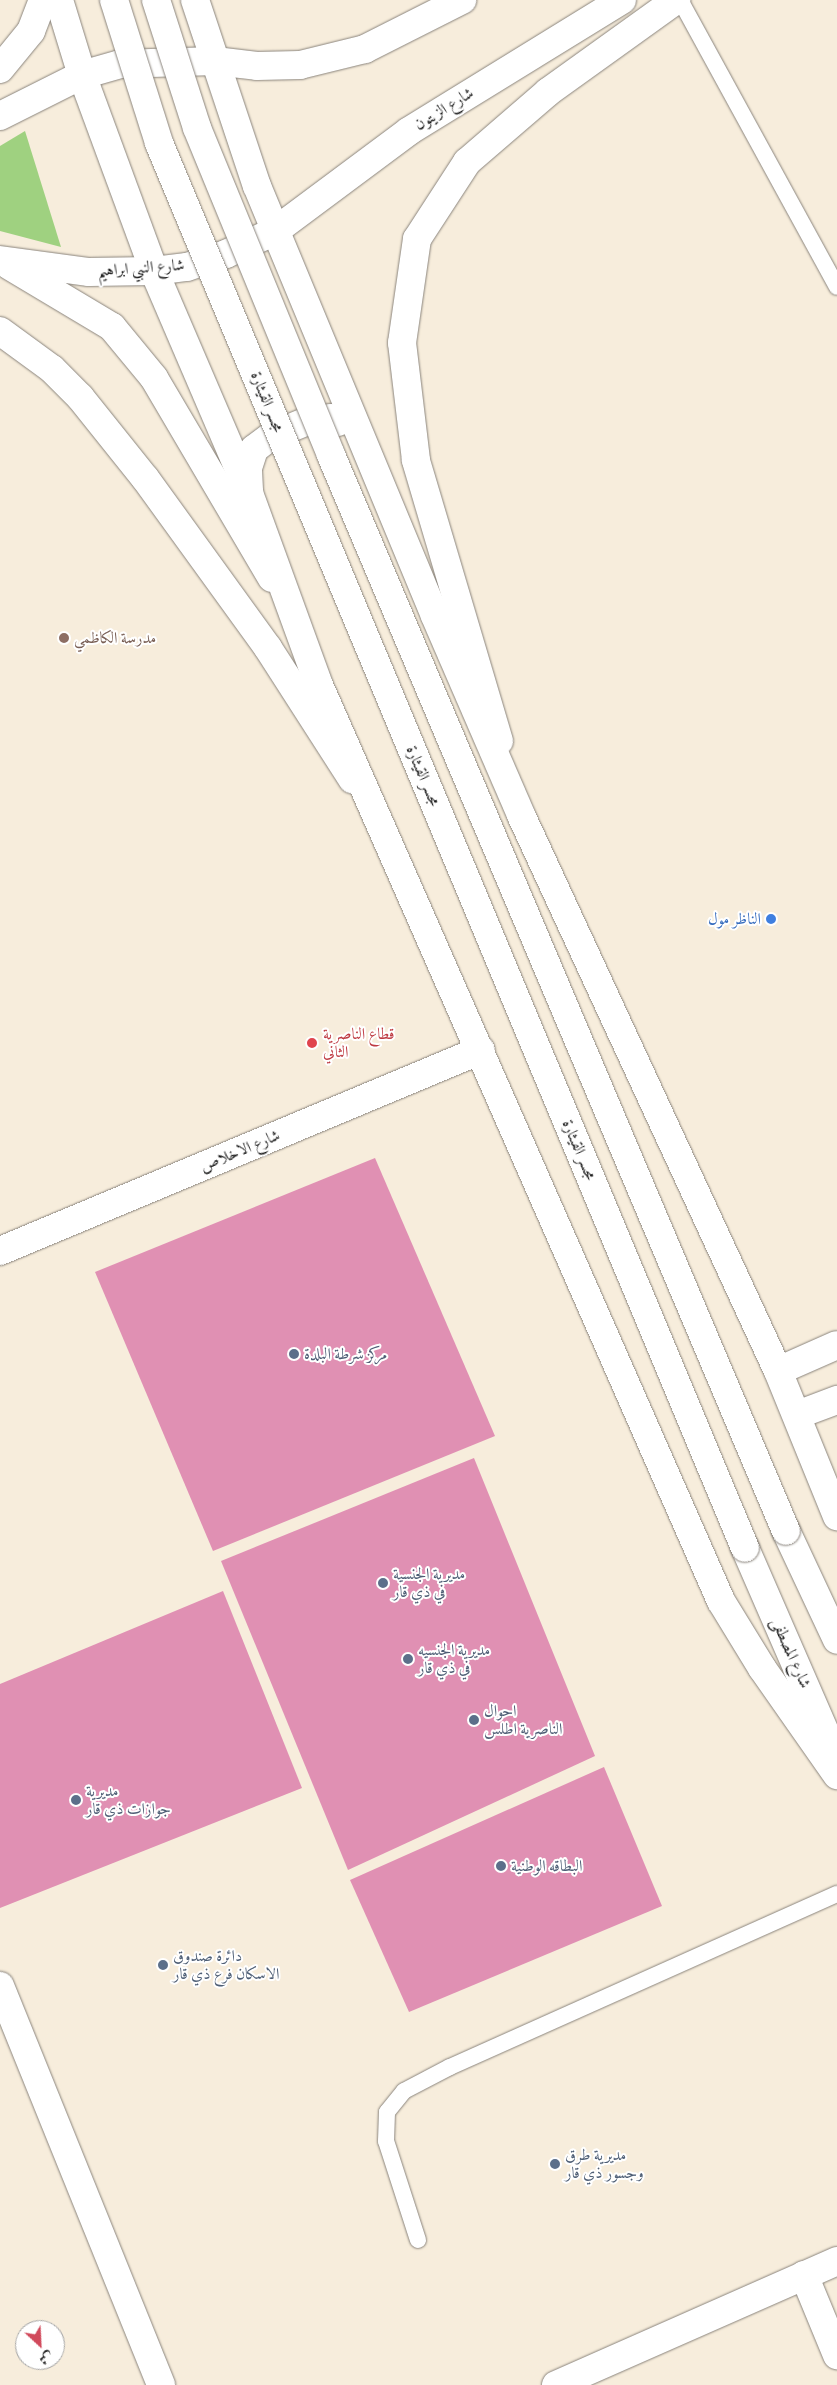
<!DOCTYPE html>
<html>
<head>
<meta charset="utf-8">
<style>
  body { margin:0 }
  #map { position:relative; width:837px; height:2385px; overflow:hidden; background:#f7eddc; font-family:"Libre Bodoni",Amiri,serif }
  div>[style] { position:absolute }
  .green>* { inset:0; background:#9fd180 }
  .building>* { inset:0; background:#e090b3 }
  .roads { filter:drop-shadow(0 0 1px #8a847c) drop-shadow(0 0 1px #8a847c) }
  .service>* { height:16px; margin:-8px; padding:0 8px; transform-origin:8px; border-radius:8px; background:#fff }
  .minor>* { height:28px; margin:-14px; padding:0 14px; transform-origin:14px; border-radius:14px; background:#fff }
  .tertiary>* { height:28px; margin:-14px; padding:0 14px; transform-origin:14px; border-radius:14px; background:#fff }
  .primary>* { height:28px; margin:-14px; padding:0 14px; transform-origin:14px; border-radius:14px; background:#fff }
  .trunk>* { height:28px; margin:-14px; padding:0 14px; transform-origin:14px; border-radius:14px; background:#fff }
  .bridges { filter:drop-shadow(0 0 1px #8a847c) drop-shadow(0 0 1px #8a847c) }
  .trunk-bridge>* { height:28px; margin:-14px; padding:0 14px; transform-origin:14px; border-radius:14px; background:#fff }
  .dots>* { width:14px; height:14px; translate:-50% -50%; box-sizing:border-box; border:2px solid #fff; border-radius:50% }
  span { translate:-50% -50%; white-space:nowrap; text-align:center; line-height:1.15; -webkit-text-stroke:4px #fff; paint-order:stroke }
  .street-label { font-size:16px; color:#1c1c1c }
  .education-label { font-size:16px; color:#785e54 }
  .left { translate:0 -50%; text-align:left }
  .shop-label { font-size:16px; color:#366cbe }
  .right { translate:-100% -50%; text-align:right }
  .health-label { font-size:16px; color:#be3a42 }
  .service-label { font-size:16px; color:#4e5e75 }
  .north { position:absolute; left:15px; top:2320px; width:50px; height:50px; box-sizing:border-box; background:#fff; border:1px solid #a4a4a4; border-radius:50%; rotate:155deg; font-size:14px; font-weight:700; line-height:20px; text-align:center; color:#1c1c1c }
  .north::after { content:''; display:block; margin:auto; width:18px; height:22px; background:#d1495b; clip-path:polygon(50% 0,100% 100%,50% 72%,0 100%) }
</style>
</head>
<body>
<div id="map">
  <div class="green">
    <i style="clip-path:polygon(25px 131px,61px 247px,0 231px,0 146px)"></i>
  </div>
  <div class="building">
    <i style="clip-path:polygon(375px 1158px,495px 1436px,213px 1551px,95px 1272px)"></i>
    <i style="clip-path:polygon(474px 1458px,595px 1756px,348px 1870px,221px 1561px)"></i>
    <i style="clip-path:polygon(223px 1591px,302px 1788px,0 1908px,0 1684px)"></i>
    <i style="clip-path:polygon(604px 1767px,662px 1906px,409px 2012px,350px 1880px)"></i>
  </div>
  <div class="roads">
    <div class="service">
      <i style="left:680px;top:0;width:327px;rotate:61.3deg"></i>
      <i style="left:418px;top:2240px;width:104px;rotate:-107.9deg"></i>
      <i style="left:386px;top:2141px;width:29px;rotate:-88deg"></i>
      <i style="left:387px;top:2112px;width:27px;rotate:-51deg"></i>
      <i style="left:404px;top:2091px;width:52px;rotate:-27.6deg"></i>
      <i style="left:450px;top:2067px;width:424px;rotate:-24.1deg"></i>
    </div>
    <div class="minor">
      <i style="left:0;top:1251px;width:521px;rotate:-22.68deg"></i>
      <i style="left:0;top:1986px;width:430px;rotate:68deg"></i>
      <i style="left:804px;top:2275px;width:87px;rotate:67.6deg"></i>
      <i style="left:556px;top:2385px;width:307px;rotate:-23.8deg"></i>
    </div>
    <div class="tertiary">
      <i style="left:0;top:331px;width:64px;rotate:36.2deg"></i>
      <i style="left:52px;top:369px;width:40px;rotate:45deg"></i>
      <i style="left:80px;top:397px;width:104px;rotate:51.3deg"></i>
      <i style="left:145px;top:478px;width:210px;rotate:54.1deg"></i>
      <i style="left:268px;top:648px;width:156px;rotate:57.3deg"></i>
      <i style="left:778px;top:1371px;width:64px;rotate:-23.8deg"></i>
      <i style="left:797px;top:1415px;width:43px;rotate:-20.6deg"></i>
    </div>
    <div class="primary">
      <i style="left:0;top:69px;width:49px;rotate:-50.8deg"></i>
      <i style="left:31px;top:31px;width:33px;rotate:-69deg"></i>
      <i style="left:0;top:116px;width:92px;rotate:-26.6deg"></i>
      <i style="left:82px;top:75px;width:40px;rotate:-16deg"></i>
      <i style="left:120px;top:64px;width:95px;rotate:-1.8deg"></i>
      <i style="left:215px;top:61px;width:42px;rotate:6.8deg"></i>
      <i style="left:257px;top:66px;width:43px;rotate:-1.3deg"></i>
      <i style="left:300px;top:65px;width:67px;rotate:-13.8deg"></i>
      <i style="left:365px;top:49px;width:109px;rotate:-26.8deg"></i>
      <i style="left:0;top:260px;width:90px;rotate:7.7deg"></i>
      <i style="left:89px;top:272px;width:65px;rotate:-0.9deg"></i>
      <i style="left:154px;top:271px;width:33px;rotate:-7deg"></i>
      <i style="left:187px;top:267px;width:41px;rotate:-18.4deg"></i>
      <i style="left:226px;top:254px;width:54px;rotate:-25.1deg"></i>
      <i style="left:275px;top:231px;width:167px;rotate:-36.7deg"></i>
      <i style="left:409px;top:131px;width:250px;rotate:-31.6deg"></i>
      <i style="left:10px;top:266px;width:119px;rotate:30.9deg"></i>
      <i style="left:112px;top:327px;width:66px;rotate:50.5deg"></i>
      <i style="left:154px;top:378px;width:232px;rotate:59.5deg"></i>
      <i style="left:499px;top:741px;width:293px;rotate:-106.5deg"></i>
      <i style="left:416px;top:460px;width:118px;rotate:-96.8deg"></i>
      <i style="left:402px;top:343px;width:105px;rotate:-81.8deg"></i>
      <i style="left:417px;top:239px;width:92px;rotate:-57deg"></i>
      <i style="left:467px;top:162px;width:107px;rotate:-40.8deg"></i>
      <i style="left:548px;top:92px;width:158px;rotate:-35.7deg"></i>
    </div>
    <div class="trunk">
      <i style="left:59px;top:0;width:78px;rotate:73deg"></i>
      <i style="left:82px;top:75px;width:209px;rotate:69.8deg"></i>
      <i style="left:154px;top:271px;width:241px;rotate:66.8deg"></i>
      <i style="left:249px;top:493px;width:202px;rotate:70deg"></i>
      <i style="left:318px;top:683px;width:1003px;rotate:66.3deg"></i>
      <i style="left:721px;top:1601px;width:79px;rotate:58.5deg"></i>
      <i style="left:762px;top:1668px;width:131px;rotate:55deg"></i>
      <i style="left:195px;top:0;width:196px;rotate:71.6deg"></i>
      <i style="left:257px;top:186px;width:465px;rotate:67.5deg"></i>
      <i style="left:435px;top:616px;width:217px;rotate:66.6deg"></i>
      <i style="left:521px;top:815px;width:613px;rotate:65.19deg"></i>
      <i style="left:778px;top:1371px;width:157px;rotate:67.9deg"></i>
      <i style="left:249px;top:490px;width:22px;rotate:-93deg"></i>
      <i style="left:248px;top:468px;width:20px;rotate:-72deg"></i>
      <i style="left:254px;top:449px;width:21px;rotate:-37deg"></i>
      <i style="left:271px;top:436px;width:42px;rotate:-22.3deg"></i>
      <i style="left:310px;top:420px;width:21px;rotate:-5deg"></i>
      <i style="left:331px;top:418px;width:8px;rotate:30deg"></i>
      <i style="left:786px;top:1531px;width:120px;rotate:64.9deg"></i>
      <i style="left:745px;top:1548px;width:210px;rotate:66.5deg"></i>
    </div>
  </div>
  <div class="bridges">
    <div class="trunk-bridge">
      <i style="left:114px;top:0;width:150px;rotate:72.5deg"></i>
      <i style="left:159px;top:143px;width:1522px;rotate:67.36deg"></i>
      <i style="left:156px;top:0;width:134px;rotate:72.2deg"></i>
      <i style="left:197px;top:128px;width:353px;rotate:67.7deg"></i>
      <i style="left:331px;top:455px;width:1168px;rotate:67.08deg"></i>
    </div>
  </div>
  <div class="dots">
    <i style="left:64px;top:638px;background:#8d6e63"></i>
    <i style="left:771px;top:919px;background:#3f7fe0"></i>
    <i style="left:312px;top:1043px;background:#e0444e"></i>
    <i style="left:294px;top:1354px;background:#5c6f8a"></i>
    <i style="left:383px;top:1583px;background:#5c6f8a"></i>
    <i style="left:408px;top:1659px;background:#5c6f8a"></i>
    <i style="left:474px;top:1720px;background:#5c6f8a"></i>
    <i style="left:76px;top:1800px;background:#5c6f8a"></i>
    <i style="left:501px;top:1866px;background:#5c6f8a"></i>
    <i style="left:163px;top:1965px;background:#5c6f8a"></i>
    <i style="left:555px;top:2164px;background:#5c6f8a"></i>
  </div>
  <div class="street-label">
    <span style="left:444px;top:109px;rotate:-32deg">شارع الزيتون</span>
    <span style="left:141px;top:268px;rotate:-4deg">شارع النبي ابراهيم</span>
    <span style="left:267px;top:402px;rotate:68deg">مجسر القيثارة</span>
    <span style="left:423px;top:776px;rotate:67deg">مجسر القيثارة</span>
    <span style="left:579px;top:1150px;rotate:67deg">مجسر القيثارة</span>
    <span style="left:240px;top:1151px;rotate:-23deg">شارع الاخلاص</span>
    <span style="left:791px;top:1653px;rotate:66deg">شارع المصطفى</span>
  </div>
  <div class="education-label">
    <span class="left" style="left:74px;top:638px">مدرسة الكاظمي</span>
  </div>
  <div class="shop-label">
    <span class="right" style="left:761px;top:919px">الناظر مول</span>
  </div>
  <div class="health-label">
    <span class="left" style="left:323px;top:1043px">قطاع الناصرية<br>الثاني</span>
  </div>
  <div class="service-label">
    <span class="left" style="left:304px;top:1354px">مركز شرطة البلدة</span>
    <span class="left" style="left:393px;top:1583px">مديرية الجنسية<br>في ذي قار</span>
    <span class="left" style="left:418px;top:1659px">مديرية الجنسيه<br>في ذي قار</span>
    <span class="left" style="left:484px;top:1720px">احوال<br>الناصرية اطلس</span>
    <span class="left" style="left:86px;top:1800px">مديرية<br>جوازات ذي قار</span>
    <span class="left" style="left:511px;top:1866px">البطاقه الوطنية</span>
    <span class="left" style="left:173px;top:1965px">دائرة صندوق<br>الاسكان فرع ذي قار</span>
    <span class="left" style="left:565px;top:2164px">مديرية طرق<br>وجسور ذي قار</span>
  </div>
  <div class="north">ش</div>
</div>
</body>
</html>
